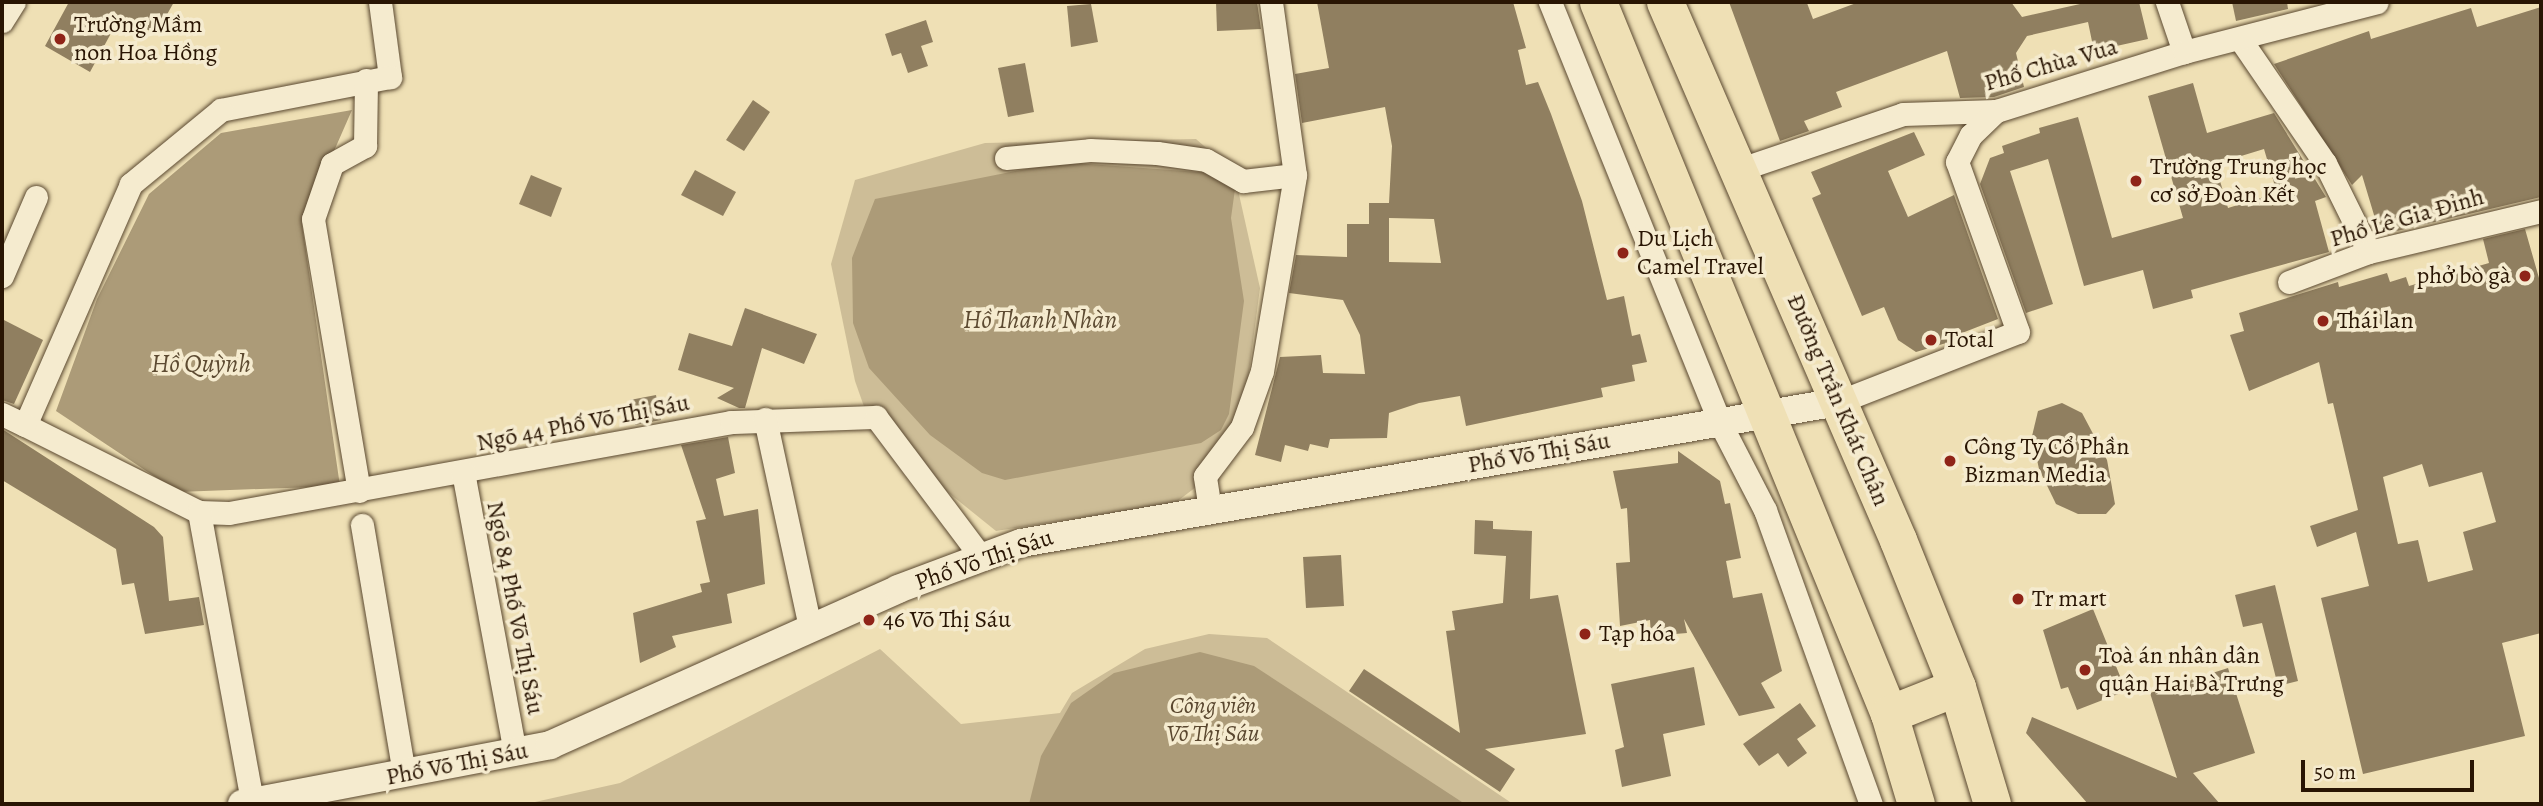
<!DOCTYPE html>
<html>
<head>
<meta charset="utf-8">
<style>
  body { margin:0 }
  #map { position:relative; width:2543px; height:806px; overflow:hidden; background:#efe0b5; font-family:Alegreya,serif }
  div>[style] { position:absolute }
  .green>* { inset:0; background:#cdbd97 }
  .water>* { inset:0; background:#ac9b78 }
  .building>* { inset:0; background:#907f60 }
  .roads { filter:drop-shadow(0 0 2px #5a4830) drop-shadow(0 0 2px #5a4830) }
  .minor>* { height:23px; margin:-11.5px; padding:0 11.5px; transform-origin:11.5px; border-radius:11.5px; background:#f5ebcf }
  .tertiary>* { height:28px; margin:-14px; padding:0 14px; transform-origin:14px; border-radius:14px; background:#f5ebcf }
  .primary>* { height:37px; margin:-18.5px; padding:0 18.5px; transform-origin:18.5px; border-radius:18.5px; background:#efe0b5 }
  .dots>* { width:19px; height:19px; translate:-50% -50%; box-sizing:border-box; border:4px solid #f5ebcf; border-radius:50% }
  span { translate:-50% -50%; white-space:nowrap; text-align:center; line-height:1.15; -webkit-text-stroke:7px #f5ebcf; paint-order:stroke }
  .poi-label { font-size:24px; color:#291503 }
  .left { translate:0 -50%; text-align:left }
  .right { translate:-100% -50%; text-align:right }
  .street-label { font-size:24px; color:#291503 }
  .park-label { font-size:24px; color:#5a472f; font-style:italic }
  .water-label { font-size:26px; color:#5d4b32; font-style:italic }
  .frame { position:absolute; inset:0; border:4px solid #291503; pointer-events:none }
  .scale { position:absolute; left:2301px; top:760px; width:173px; height:32px; box-sizing:border-box; border:4px solid #291503; border-top:0; padding-left:9px; font-size:21px; line-height:24px; white-space:nowrap; color:#291503; -webkit-text-stroke:5px #f5ebcf; paint-order:stroke }
</style>
</head>
<body>
<div id="map">
  <div class="green">
    <i style="clip-path:polygon(1196px 139px,1234px 172px,1260px 288px,1244px 410px,1221px 468px,1175px 503px,996px 531px,873px 432px,855px 381px,831px 264px,855px 180px,985px 143px)"></i>
    <i style="clip-path:polygon(1209px 634px,1267px 638px,1513px 804px,526px 804px,620px 783px,880px 649px,961px 724px,1060px 713px,1072px 693px,1145px 649px)"></i>
  </div>
  <div class="water">
    <i style="clip-path:polygon(352px 110px,302px 224px,340px 486px,178px 492px,56px 411px,97px 299px,149px 194px,221px 133px)"></i>
    <i style="clip-path:polygon(1061px 162px,1212px 173px,1235px 189px,1231px 218px,1244px 301px,1229px 414px,1221px 430px,1201px 443px,1005px 480px,982px 473px,930px 435px,869px 368px,853px 323px,852px 258px,875px 199px)"></i>
    <i style="clip-path:polygon(1200px 652px,1254px 666px,1465px 804px,1029px 804px,1041px 756px,1071px 703px,1114px 673px)"></i>
  </div>
  <div class="building">
    <i style="clip-path:polygon(69px 2px,174px 2px,160px 27px,150px 31px,136px 23px,131px 32px,116px 24px,90px 72px,45px 46px)"></i>
    <i style="clip-path:polygon(1216px 2px,1257px 2px,1261px 29px,1217px 31px)"></i>
    <i style="clip-path:polygon(evenodd,1317px 2px,1513px 2px,1526px 48px,1518px 50px,1526px 85px,1538px 82px,1551px 114px,1582px 201px,1607px 300px,1624px 296px,1632px 336px,1640px 334px,1647px 362px,1632px 365px,1635px 381px,1601px 388px,1603px 397px,1466px 426px,1460px 396px,1419px 403px,1389px 413px,1387px 438px,1330px 439px,1328px 448px,1310px 444px,1308px 451px,1285px 445px,1281px 462px,1255px 455px,1280px 357px,1321px 355px,1323px 373px,1365px 374px,1360px 335px,1343px 300px,1289px 293px,1296px 255px,1347px 257px,1347px 224px,1369px 224px,1369px 203px,1389px 203px,1392px 146px,1385px 107px,1302px 123px,1295px 74px,1329px 68px,1317px 2px,1389px 218px,1434px 219px,1441px 263px,1389px 262px,1389px 218px)"></i>
    <i style="clip-path:polygon(1729px 2px,1807px 3px,1813px 19px,1859px 2px,2011px 2px,2022px 17px,2089px 2px,2139px 2px,2148px 39px,2094px 51px,2088px 22px,2027px 36px,2016px 53px,2024px 87px,1994px 97px,1960px 98px,1947px 51px,1836px 92px,1842px 107px,1804px 121px,1809px 131px,1780px 141px)"></i>
    <i style="clip-path:polygon(2232px 2px,2287px 2px,2288px 9px,2236px 21px)"></i>
    <i style="clip-path:polygon(1091px 4px,1098px 42px,1071px 47px,1067px 6px)"></i>
    <i style="clip-path:polygon(2541px 7px,2541px 197px,2380px 235px,2362px 175px,2352px 185px,2274px 64px,2369px 31px,2371px 39px,2471px 8px,2477px 27px)"></i>
    <i style="clip-path:polygon(926px 20px,933px 42px,921px 46px,928px 66px,908px 73px,901px 53px,892px 56px,885px 34px)"></i>
    <i style="clip-path:polygon(1025px 63px,1034px 112px,1008px 117px,998px 68px)"></i>
    <i style="clip-path:polygon(evenodd,2193px 83px,2207px 133px,2274px 113px,2326px 197px,2315px 201px,2329px 252px,2191px 290px,2193px 298px,2153px 309px,2143px 270px,2084px 286px,2048px 159px,2010px 171px,2053px 304px,2026px 313px,1980px 184px,1990px 158px,2004px 153px,2002px 146px,2040px 133px,2039px 128px,2078px 117px,2112px 238px,2183px 218px,2148px 96px,2193px 83px,2264px 149px,2277px 193px,2228px 208px,2215px 164px,2264px 149px)"></i>
    <i style="clip-path:polygon(753px 100px,770px 112px,744px 151px,726px 140px)"></i>
    <i style="clip-path:polygon(1914px 132px,1925px 155px,1888px 171px,1908px 217px,1954px 195px,1998px 319px,1962px 333px,1963px 338px,1916px 352px,1898px 340px,1884px 307px,1862px 316px,1812px 198px,1821px 194px,1811px 172px)"></i>
    <i style="clip-path:polygon(695px 170px,736px 192px,723px 216px,681px 195px)"></i>
    <i style="clip-path:polygon(531px 175px,562px 188px,551px 217px,519px 204px)"></i>
    <i style="clip-path:polygon(evenodd,2525px 229px,2541px 285px,2541px 633px,2502px 643px,2525px 736px,2363px 774px,2321px 598px,2369px 586px,2356px 532px,2317px 547px,2310px 526px,2358px 510px,2333px 403px,2328px 404px,2319px 362px,2249px 391px,2230px 335px,2244px 331px,2239px 313px,2338px 282px,2339px 287px,2387px 273px,2390px 282px,2406px 277px,2409px 286px,2489px 263px,2483px 239px,2525px 229px,2422px 464px,2429px 487px,2482px 472px,2496px 522px,2463px 532px,2473px 570px,2428px 582px,2418px 540px,2398px 544px,2383px 477px,2422px 464px)"></i>
    <i style="clip-path:polygon(745px 308px,817px 334px,804px 364px,762px 348px,745px 408px,739px 408px,717px 398px,734px 388px,678px 370px,689px 333px,732px 346px)"></i>
    <i style="clip-path:polygon(2px 319px,43px 340px,14px 404px,2px 400px)"></i>
    <i style="clip-path:polygon(656px 395px,661px 420px,635px 425px,630px 400px)"></i>
    <i style="clip-path:polygon(2062px 403px,2082px 413px,2107px 460px,2115px 504px,2106px 514px,2078px 514px,2056px 504px,2039px 469px,2032px 436px,2038px 411px)"></i>
    <i style="clip-path:polygon(2px 429px,154px 527px,163px 537px,169px 601px,199px 597px,204px 625px,145px 634px,134px 583px,122px 585px,116px 549px,2px 480px)"></i>
    <i style="clip-path:polygon(728px 437px,735px 473px,716px 479px,724px 516px,758px 509px,765px 584px,727px 594px,732px 623px,672px 636px,676px 647px,640px 663px,633px 613px,702px 592px,700px 584px,710px 582px,696px 521px,706px 519px,681px 445px)"></i>
    <i style="clip-path:polygon(1678px 451px,1720px 481px,1725px 504px,1730px 503px,1741px 558px,1726px 561px,1733px 598px,1762px 593px,1782px 671px,1761px 683px,1775px 708px,1739px 716px,1684px 619px,1687px 633px,1651px 636px,1650px 620px,1620px 626px,1616px 563px,1630px 562px,1627px 508px,1621px 509px,1613px 471px,1678px 463px)"></i>
    <i style="clip-path:polygon(1475px 520px,1493px 521px,1493px 529px,1532px 531px,1530px 599px,1558px 595px,1586px 734px,1485px 749px,1515px 769px,1500px 792px,1349px 691px,1364px 669px,1460px 733px,1446px 631px,1455px 630px,1452px 611px,1503px 603px,1506px 556px,1474px 554px)"></i>
    <i style="clip-path:polygon(1341px 555px,1344px 606px,1306px 608px,1303px 557px)"></i>
    <i style="clip-path:polygon(2275px 585px,2298px 681px,2278px 686px,2262px 623px,2243px 627px,2235px 595px)"></i>
    <i style="clip-path:polygon(2093px 609px,2126px 691px,2077px 710px,2068px 687px,2061px 689px,2043px 630px)"></i>
    <i style="clip-path:polygon(1694px 667px,1705px 725px,1663px 734px,1671px 776px,1622px 787px,1615px 750px,1624px 747px,1611px 684px)"></i>
    <i style="clip-path:polygon(2228px 668px,2255px 753px,2193px 773px,2220px 804px,2088px 804px,2026px 733px,2032px 717px,2177px 778px,2150px 693px)"></i>
    <i style="clip-path:polygon(1800px 703px,1816px 726px,1797px 739px,1807px 753px,1788px 767px,1778px 753px,1759px 766px,1743px 744px)"></i>
  </div>
  <div class="roads">
    <div class="minor">
      <i style="left:380px;top:2px;width:76px;rotate:82.4deg"></i>
      <i style="left:390px;top:77px;width:172px;rotate:169deg"></i>
      <i style="left:221px;top:110px;width:117px;rotate:140.6deg"></i>
      <i style="left:131px;top:184px;width:263px;rotate:113.7deg"></i>
      <i style="left:25px;top:425px;width:195px;rotate:26.6deg"></i>
      <i style="left:199px;top:512px;width:30px;rotate:2deg"></i>
      <i style="left:229px;top:513px;width:510px;rotate:-10.27deg"></i>
      <i style="left:731px;top:422px;width:145px;rotate:-2deg"></i>
      <i style="left:876px;top:417px;width:175px;rotate:53.1deg"></i>
      <i style="left:1550px;top:2px;width:452px;rotate:68deg"></i>
      <i style="left:1719px;top:421px;width:100px;rotate:62.7deg"></i>
      <i style="left:1765px;top:510px;width:313px;rotate:70.2deg"></i>
      <i style="left:2167px;top:2px;width:53px;rotate:71.2deg"></i>
      <i style="left:2px;top:21px;width:22px;rotate:-58deg"></i>
      <i style="left:2240px;top:39px;width:150px;rotate:55.6deg"></i>
      <i style="left:2325px;top:163px;width:99px;rotate:63.7deg"></i>
      <i style="left:1006px;top:158px;width:84px;rotate:-5.4deg"></i>
      <i style="left:1090px;top:150px;width:67px;rotate:2.6deg"></i>
      <i style="left:1157px;top:153px;width:49px;rotate:8.1deg"></i>
      <i style="left:1206px;top:160px;width:43px;rotate:29.6deg"></i>
      <i style="left:1243px;top:181px;width:52px;rotate:-6.6deg"></i>
      <i style="left:1738px;top:170px;width:174px;rotate:-18.7deg"></i>
      <i style="left:1903px;top:114px;width:93px;rotate:-1.8deg"></i>
      <i style="left:1996px;top:111px;width:197px;rotate:-17.4deg"></i>
      <i style="left:2184px;top:52px;width:199px;rotate:-14.5deg"></i>
      <i style="left:2px;top:276px;width:86px;rotate:-66.7deg"></i>
      <i style="left:2289px;top:282px;width:85px;rotate:-20.6deg"></i>
      <i style="left:2369px;top:252px;width:177px;rotate:-13.4deg"></i>
      <i style="left:1838px;top:402px;width:193px;rotate:-21.3deg"></i>
      <i style="left:2018px;top:332px;width:181px;rotate:-109.7deg"></i>
      <i style="left:1957px;top:162px;width:30px;rotate:-63deg"></i>
      <i style="left:1971px;top:135px;width:35px;rotate:-44deg"></i>
      <i style="left:2px;top:414px;width:25px;rotate:26deg"></i>
      <i style="left:765px;top:419px;width:214px;rotate:77.8deg"></i>
      <i style="left:463px;top:472px;width:286px;rotate:79.5deg"></i>
      <i style="left:359px;top:491px;width:276px;rotate:-99.6deg"></i>
      <i style="left:313px;top:219px;width:58px;rotate:-70.9deg"></i>
      <i style="left:332px;top:164px;width:38px;rotate:-29deg"></i>
      <i style="left:365px;top:146px;width:66px;rotate:-89.1deg"></i>
      <i style="left:1210px;top:509px;width:33px;rotate:-99deg"></i>
      <i style="left:1205px;top:476px;width:61px;rotate:-52.9deg"></i>
      <i style="left:1242px;top:427px;width:59px;rotate:-70.3deg"></i>
      <i style="left:1262px;top:371px;width:199px;rotate:-80.4deg"></i>
      <i style="left:1295px;top:175px;width:175px;rotate:-97.9deg"></i>
      <i style="left:199px;top:512px;width:295px;rotate:79.6deg"></i>
      <i style="left:362px;top:525px;width:252px;rotate:80.4deg"></i>
    </div>
    <div class="tertiary">
      <i style="left:242px;top:804px;width:314px;rotate:-10.8deg"></i>
      <i style="left:550px;top:745px;width:381px;rotate:-24.1deg"></i>
      <i style="left:898px;top:589px;width:131px;rotate:-20.5deg"></i>
      <i style="left:1021px;top:543px;width:829px;rotate:-9.79deg"></i>
    </div>
    <div class="primary">
      <i style="left:1598px;top:2px;width:769px;rotate:67.77deg"></i>
      <i style="left:1889px;top:714px;width:94px;rotate:73.3deg"></i>
      <i style="left:1665px;top:2px;width:586px;rotate:66.58deg"></i>
      <i style="left:1898px;top:540px;width:158px;rotate:68.1deg"></i>
      <i style="left:1957px;top:687px;width:122px;rotate:73.3deg"></i>
      <i style="left:1889px;top:714px;width:73px;rotate:-21.7deg"></i>
    </div>
  </div>
  <div class="dots">
    <i style="left:60px;top:39px;background:#8f2418"></i>
    <i style="left:2136px;top:181px;background:#8f2418"></i>
    <i style="left:1623px;top:253px;background:#8f2418"></i>
    <i style="left:2525px;top:276px;background:#8f2418"></i>
    <i style="left:2323px;top:321px;background:#8f2418"></i>
    <i style="left:1931px;top:340px;background:#8f2418"></i>
    <i style="left:1950px;top:461px;background:#8f2418"></i>
    <i style="left:2018px;top:599px;background:#8f2418"></i>
    <i style="left:869px;top:620px;background:#8f2418"></i>
    <i style="left:1585px;top:634px;background:#8f2418"></i>
    <i style="left:2085px;top:670px;background:#8f2418"></i>
  </div>
  <div class="poi-label">
    <span class="left" style="left:74px;top:39px">Trường Mầm<br>non Hoa Hồng</span>
    <span class="left" style="left:2150px;top:181px">Trường Trung học<br>cơ sở Đoàn Kết</span>
    <span class="left" style="left:1637px;top:253px">Du Lịch<br>Camel Travel</span>
    <span class="right" style="left:2511px;top:276px">phở bò gà</span>
    <span class="left" style="left:2337px;top:321px">Thái lan</span>
    <span class="left" style="left:1945px;top:340px">Total</span>
    <span class="left" style="left:1964px;top:461px">Công Ty Cổ Phần<br>Bizman Media</span>
    <span class="left" style="left:2032px;top:599px">Tr mart</span>
    <span class="left" style="left:883px;top:620px">46 Võ Thị Sáu</span>
    <span class="left" style="left:1599px;top:634px">Tạp hóa</span>
    <span class="left" style="left:2099px;top:670px">Toà án nhân dân<br>quận Hai Bà Trưng</span>
  </div>
  <div class="street-label">
    <span style="left:2051px;top:65px;rotate:-16deg">Phố Chùa Vua</span>
    <span style="left:2407px;top:218px;rotate:-16deg">Phố Lê Gia Đỉnh</span>
    <span style="left:1838px;top:400px;rotate:67deg">Đường Trần Khát Chân</span>
    <span style="left:583px;top:423px;rotate:-11deg">Ngõ 44 Phố Võ Thị Sáu</span>
    <span style="left:1539px;top:453px;rotate:-10deg">Phố Võ Thị Sáu</span>
    <span style="left:984px;top:560px;rotate:-19deg">Phố Võ Thị Sáu</span>
    <span style="left:515px;top:608px;rotate:79deg">Ngõ 84 Phố Võ Thị Sáu</span>
    <span style="left:457px;top:764px;rotate:-11deg">Phố Võ Thị Sáu</span>
  </div>
  <div class="park-label">
    <span style="left:1213px;top:720px">Công viên<br>Võ Thị Sáu</span>
  </div>
  <div class="water-label">
    <span style="left:1040px;top:320px">Hồ Thanh Nhàn</span>
    <span style="left:201px;top:364px">Hồ Quỳnh</span>
  </div>
  <div class="frame"></div>
  <div class="scale">50 m</div>
</div>
</body>
</html>
